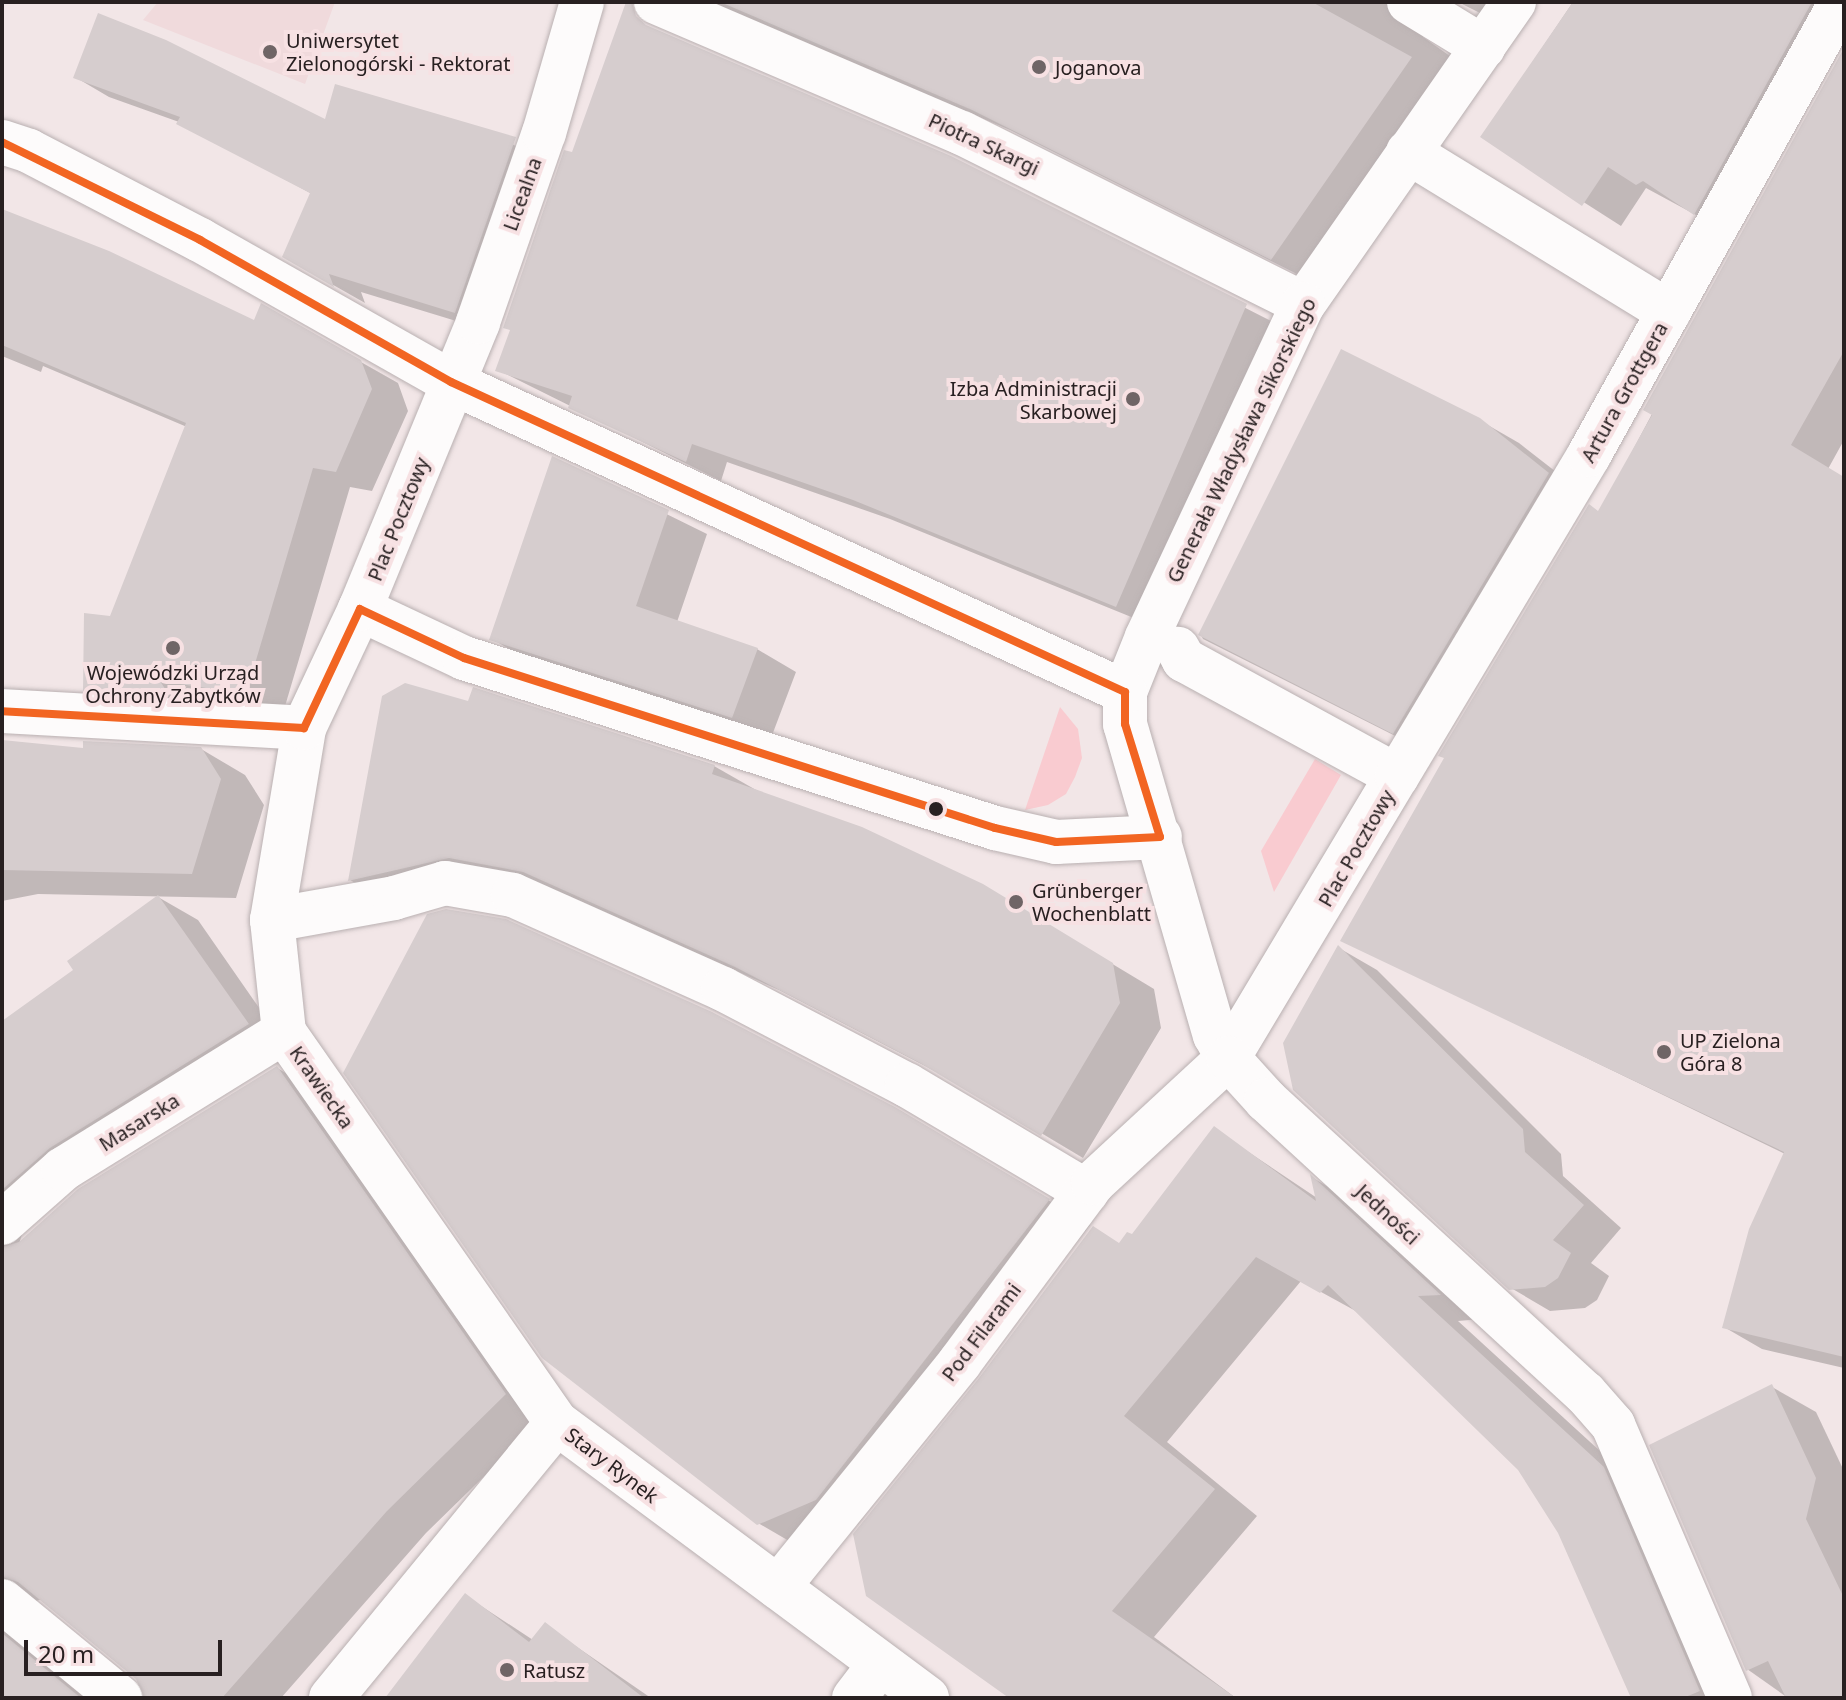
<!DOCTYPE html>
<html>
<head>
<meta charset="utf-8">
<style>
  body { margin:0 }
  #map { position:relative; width:1846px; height:1700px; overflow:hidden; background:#f2e6e7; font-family:"Noto Sans",sans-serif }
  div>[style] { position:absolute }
  .built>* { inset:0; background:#f0dadc }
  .green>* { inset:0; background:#f9cbd0 }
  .shadow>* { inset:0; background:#0003 }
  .building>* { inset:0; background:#d6cdce }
  .roads { filter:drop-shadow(0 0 2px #b9b0b1) drop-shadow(0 0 2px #b9b0b1) }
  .pedestrian>* { height:44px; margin:-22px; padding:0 22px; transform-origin:22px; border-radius:22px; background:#fdfbfb }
  .minor>* { height:44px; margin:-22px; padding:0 22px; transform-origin:22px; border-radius:22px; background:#fdfbfb }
  .bus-1>* { height:8px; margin:-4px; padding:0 4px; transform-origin:4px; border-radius:4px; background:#f26522 }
  .dots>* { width:22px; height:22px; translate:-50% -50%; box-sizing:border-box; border:4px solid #f7e1e3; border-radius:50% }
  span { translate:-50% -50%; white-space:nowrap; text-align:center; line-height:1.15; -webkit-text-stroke:8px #f7e1e3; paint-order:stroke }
  .poi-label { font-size:20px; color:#282021 }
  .left { translate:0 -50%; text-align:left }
  .right { translate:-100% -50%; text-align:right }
  .street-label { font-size:20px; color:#282021 }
  .frame { position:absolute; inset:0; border:4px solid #282021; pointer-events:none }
  .scale { position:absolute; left:24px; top:1640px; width:198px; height:36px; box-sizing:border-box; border:4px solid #282021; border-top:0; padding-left:10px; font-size:24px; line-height:28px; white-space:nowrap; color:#282021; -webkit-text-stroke:6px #f7e1e3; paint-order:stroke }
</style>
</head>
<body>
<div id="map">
  <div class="built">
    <i style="clip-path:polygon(158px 2px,335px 2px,305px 84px,143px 20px)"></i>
  </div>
  <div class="green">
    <i style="clip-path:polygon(1060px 707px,1078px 729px,1082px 758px,1075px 777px,1066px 794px,1048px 805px,1025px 810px)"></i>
    <i style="clip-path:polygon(1315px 759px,1341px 775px,1274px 892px,1261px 851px)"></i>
  </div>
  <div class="shadow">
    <i style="clip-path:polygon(709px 2px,1437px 2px,1423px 9px,1423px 37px,1457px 61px,1307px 279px,1010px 130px)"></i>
    <i style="clip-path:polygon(1458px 2px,1499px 2px,1488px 17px)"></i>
    <i style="clip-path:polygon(1573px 2px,1844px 2px,1733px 235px,1646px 188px,1621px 226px,1482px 137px)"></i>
    <i style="clip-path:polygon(1844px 52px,1844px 440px,1828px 469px,1844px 479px,1844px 1368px,1762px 1349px,1724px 1327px,1785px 1154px,1343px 940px,1446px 758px,1600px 512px)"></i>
    <i style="clip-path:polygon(75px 77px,327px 121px,490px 131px,524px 151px,489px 331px,361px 292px,365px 303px,284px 257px,312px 194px,179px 122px,109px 97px)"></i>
    <i style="clip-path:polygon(951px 158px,1281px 326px,1151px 625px,890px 519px,727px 462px,721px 481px,498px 370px)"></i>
    <i style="clip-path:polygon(2px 211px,255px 323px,262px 306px,398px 383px,408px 411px,372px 491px,350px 487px,283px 713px,122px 710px,85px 689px,187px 427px,43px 366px,41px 372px,2px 356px)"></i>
    <i style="clip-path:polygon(1479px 420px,1519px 443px,1587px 496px,1433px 755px,1203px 639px,1201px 635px)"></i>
    <i style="clip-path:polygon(553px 458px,707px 534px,677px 622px,757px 649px,796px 672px,771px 738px,530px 661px,492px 639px)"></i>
    <i style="clip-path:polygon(2px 742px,85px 750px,201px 749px,245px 775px,264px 805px,236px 898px,38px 894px,2px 901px)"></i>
    <i style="clip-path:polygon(714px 766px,756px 790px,1021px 909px,1154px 989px,1161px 1028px,1083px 1158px,954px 1081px,779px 990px,567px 895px,392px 904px,350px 880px)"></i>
    <i style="clip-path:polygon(158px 897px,198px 920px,287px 1048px,86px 1173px,24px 1228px,19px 1244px,277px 1068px,317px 1091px,545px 1417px,426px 1533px,281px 1698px,146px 1698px,138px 1677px,43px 1599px,2px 1610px,2px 1023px,76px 970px)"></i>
    <i style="clip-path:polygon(1339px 948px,1377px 970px,1561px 1154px,1563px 1176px,1621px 1228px,1591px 1263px,1609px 1276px,1597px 1300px,1585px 1308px,1550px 1311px,1511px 1288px)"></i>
    <i style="clip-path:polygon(1214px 1129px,1317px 1198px,1313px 1178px,1354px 1202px,1481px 1319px,1458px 1321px,1647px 1494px,1735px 1698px,1634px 1698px,1559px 1532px,1520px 1469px,1363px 1315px,1301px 1281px,1167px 1442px,1257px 1516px,1154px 1637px,1236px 1698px,1014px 1698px,1121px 1244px,1132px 1237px)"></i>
    <i style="clip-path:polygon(937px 1134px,1090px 1225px,858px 1524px,801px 1548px,758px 1523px)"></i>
    <i style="clip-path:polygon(1772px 1387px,1816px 1412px,1844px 1471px,1844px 1698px,1788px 1698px,1747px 1669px)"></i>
    <i style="clip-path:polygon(466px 1596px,533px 1640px,545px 1625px,651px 1698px,389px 1698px)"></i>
    <i style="clip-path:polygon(2px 1614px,90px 1698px,2px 1698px)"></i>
  </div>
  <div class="building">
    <i style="clip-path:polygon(626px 2px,632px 2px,636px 16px,646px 25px,951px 156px,1247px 304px,1116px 607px,853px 500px,692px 444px,686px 462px,568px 408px,572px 396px,495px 371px,510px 330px,503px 328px,564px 150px,572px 152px)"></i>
    <i style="clip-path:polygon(720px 2px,1312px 2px,1412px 57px,1271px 260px,972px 110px)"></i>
    <i style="clip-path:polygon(1573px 2px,1812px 2px,1694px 215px,1643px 181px,1636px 185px,1608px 167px,1582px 206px,1480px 137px)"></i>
    <i style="clip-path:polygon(98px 13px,166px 40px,325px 119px,335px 84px,516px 137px,455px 313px,329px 274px,334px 287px,282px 257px,310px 193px,176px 124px,180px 117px,73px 78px)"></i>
    <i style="clip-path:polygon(1844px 48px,1844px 351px,1791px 445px,1844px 477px,1844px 1357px,1722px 1328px,1749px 1229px,1784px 1152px,1340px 941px,1444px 758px,1438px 756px,1589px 504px,1598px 511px,1652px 415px,1643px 410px)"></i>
    <i style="clip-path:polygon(2px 209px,109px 251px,254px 320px,261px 303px,361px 360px,372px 389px,336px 472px,313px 468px,246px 694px,160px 681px,169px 695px,83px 691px,84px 613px,110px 616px,186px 423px,2px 345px)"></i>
    <i style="clip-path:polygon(1341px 349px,1480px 418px,1549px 473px,1393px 734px,1198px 635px)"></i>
    <i style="clip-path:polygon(552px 456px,669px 510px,636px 606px,758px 648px,732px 718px,489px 640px)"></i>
    <i style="clip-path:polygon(405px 683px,468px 701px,473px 687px,715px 765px,712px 774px,862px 827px,983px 884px,1113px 963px,1120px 1003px,1041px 1136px,920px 1063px,735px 967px,523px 872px,449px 858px,348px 881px,382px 696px)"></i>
    <i style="clip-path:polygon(2px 740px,83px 748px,83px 741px,201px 747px,221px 779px,192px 874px,2px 870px)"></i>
    <i style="clip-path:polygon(158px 895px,249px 1024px,50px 1148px,2px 1190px,2px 1021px,73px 970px,67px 961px)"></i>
    <i style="clip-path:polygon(446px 909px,506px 919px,712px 1012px,895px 1107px,1050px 1199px,816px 1500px,757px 1525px,542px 1358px,343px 1073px,427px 914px)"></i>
    <i style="clip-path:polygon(1338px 945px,1523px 1129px,1525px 1152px,1584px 1205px,1553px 1240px,1571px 1253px,1558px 1278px,1545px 1287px,1509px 1290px,1293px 1090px,1283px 1043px)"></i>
    <i style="clip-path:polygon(277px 1066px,506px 1394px,387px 1511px,222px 1698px,144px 1698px,136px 1679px,18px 1582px,2px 1577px,2px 1247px,19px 1242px,78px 1189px)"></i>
    <i style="clip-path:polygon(1214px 1126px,1316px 1201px,1310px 1174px,1441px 1295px,1418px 1296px,1604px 1467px,1700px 1691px,1683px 1698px,1631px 1698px,1558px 1533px,1518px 1470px,1328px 1285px,1320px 1293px,1256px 1257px,1124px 1416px,1215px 1489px,1112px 1611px,1236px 1698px,1009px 1698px,866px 1596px,853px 1534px,979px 1378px,1093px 1226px,1119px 1243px,1127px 1232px,1132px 1234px)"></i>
    <i style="clip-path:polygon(1772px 1384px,1816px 1478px,1806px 1519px,1844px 1598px,1844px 1698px,1786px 1698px,1768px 1661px,1746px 1671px,1649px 1445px)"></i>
    <i style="clip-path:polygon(465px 1593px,529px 1642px,545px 1622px,644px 1698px,385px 1698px)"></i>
    <i style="clip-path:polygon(2px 1633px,81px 1698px,2px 1698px)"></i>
  </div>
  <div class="roads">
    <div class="pedestrian">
      <i style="left:272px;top:920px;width:124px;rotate:-10.2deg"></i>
      <i style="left:394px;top:898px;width:53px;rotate:-16.4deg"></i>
      <i style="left:445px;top:883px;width:69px;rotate:10deg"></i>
      <i style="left:513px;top:895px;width:230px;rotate:24.1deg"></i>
      <i style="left:723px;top:989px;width:208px;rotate:27.6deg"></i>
      <i style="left:907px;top:1085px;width:209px;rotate:30.7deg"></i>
      <i style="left:284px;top:1032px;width:477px;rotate:55.1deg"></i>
      <i style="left:778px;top:1587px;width:289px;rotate:-51deg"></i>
      <i style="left:960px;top:1362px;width:223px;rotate:-53.4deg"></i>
      <i style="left:1093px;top:1183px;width:184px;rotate:-42.8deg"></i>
      <i style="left:1228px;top:1058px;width:329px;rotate:-59.1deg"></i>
      <i style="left:1397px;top:776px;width:243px;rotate:-151.4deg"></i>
      <i style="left:1184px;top:660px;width:13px;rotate:-119deg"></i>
      <i style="left:2px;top:1601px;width:153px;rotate:39.4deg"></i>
      <i style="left:331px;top:1698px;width:356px;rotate:-50.6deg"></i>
      <i style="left:557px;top:1423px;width:461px;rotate:36.6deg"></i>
      <i style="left:854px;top:1698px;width:43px;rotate:-52.6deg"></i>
    </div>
    <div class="minor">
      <i style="left:656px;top:2px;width:333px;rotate:23.2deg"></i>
      <i style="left:962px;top:133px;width:381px;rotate:26.6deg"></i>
      <i style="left:1409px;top:2px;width:87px;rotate:31.3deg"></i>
      <i style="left:1514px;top:2px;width:368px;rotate:124.9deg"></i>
      <i style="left:1303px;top:304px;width:368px;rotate:115.1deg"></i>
      <i style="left:1147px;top:637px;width:59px;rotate:111.8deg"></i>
      <i style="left:1125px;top:692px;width:32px;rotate:90deg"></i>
      <i style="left:1125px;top:724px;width:324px;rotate:73.9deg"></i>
      <i style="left:1215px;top:1035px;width:26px;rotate:61deg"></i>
      <i style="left:1228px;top:1058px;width:57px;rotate:47.9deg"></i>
      <i style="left:1266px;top:1100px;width:433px;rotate:42.6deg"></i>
      <i style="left:1585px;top:1393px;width:43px;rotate:48.8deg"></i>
      <i style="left:1613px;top:1425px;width:297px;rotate:66.8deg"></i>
      <i style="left:2px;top:142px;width:28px;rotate:18deg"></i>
      <i style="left:29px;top:151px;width:193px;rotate:27.5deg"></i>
      <i style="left:200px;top:240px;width:288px;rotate:29.5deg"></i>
      <i style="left:451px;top:382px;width:742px;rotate:24.7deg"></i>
      <i style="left:1408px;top:152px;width:306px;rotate:31.5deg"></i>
      <i style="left:360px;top:609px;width:115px;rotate:25.2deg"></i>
      <i style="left:464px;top:658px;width:558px;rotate:17.75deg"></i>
      <i style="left:995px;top:828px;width:63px;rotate:12.9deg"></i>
      <i style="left:1056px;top:842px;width:104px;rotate:-2.8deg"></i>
      <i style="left:2px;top:711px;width:302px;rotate:3.2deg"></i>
      <i style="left:1397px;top:776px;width:374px;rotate:-59.1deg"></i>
      <i style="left:1589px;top:455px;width:518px;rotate:-60.91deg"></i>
      <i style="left:2px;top:1223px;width:81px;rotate:-41.5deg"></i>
      <i style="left:63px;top:1169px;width:260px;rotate:-31.8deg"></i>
      <i style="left:284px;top:1032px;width:113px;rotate:-96.1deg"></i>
      <i style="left:272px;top:920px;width:195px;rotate:-80.5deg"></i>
      <i style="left:304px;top:728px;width:132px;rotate:-64.8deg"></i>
      <i style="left:360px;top:609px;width:310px;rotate:-67.6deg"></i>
      <i style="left:478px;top:322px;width:200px;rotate:-70.8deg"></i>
      <i style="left:544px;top:133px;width:136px;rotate:-73.8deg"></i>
    </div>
  </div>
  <div class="bus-1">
    <i style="left:2px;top:142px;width:221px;rotate:26.3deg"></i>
    <i style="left:200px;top:240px;width:288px;rotate:29.5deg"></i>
    <i style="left:451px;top:382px;width:742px;rotate:24.7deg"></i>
    <i style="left:1125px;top:692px;width:32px;rotate:90deg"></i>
    <i style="left:1125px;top:724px;width:118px;rotate:72.8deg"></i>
    <i style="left:1160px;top:837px;width:104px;rotate:177.2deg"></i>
    <i style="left:1056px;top:842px;width:63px;rotate:-167.1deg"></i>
    <i style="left:995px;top:828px;width:558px;rotate:-162.25deg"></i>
    <i style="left:464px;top:658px;width:115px;rotate:-154.8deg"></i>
    <i style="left:360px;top:609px;width:132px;rotate:115.2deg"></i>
    <i style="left:304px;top:728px;width:302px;rotate:-176.8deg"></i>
  </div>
  <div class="dots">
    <i style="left:270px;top:52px;background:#6f6566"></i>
    <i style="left:1039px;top:67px;background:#6f6566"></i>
    <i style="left:1133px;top:399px;background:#6f6566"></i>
    <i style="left:173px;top:648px;background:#6f6566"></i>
    <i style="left:936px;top:809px;background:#282021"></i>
    <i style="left:1016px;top:902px;background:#6f6566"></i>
    <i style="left:1664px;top:1052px;background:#6f6566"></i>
    <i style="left:507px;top:1670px;background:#6f6566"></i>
  </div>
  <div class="poi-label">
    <span class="left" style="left:286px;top:52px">Uniwersytet<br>Zielonogórski - Rektorat</span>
    <span class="left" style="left:1055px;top:67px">Joganova</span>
    <span class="right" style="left:1117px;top:400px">Izba Administracji<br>Skarbowej</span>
    <span style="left:173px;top:684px">Wojewódzki Urząd<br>Ochrony Zabytków</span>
    <span class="left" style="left:1032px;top:902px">Grünberger<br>Wochenblatt</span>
    <span class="left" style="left:1680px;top:1052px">UP Zielona<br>Góra 8</span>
    <span class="left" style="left:523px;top:1670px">Ratusz</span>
  </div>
  <div class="street-label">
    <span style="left:984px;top:144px;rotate:25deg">Piotra Skargi</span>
    <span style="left:522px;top:194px;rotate:-70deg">Licealna</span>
    <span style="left:1624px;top:392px;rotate:-61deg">Artura Grottgera</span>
    <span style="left:1241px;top:440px;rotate:-64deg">Generała Władysława Sikorskiego</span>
    <span style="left:398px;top:519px;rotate:-68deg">Plac Pocztowy</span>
    <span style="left:1356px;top:848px;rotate:-60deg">Plac Pocztowy</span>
    <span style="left:322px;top:1087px;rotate:55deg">Krawiecka</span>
    <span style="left:139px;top:1122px;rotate:-32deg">Masarska</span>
    <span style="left:1388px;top:1214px;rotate:43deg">Jedności</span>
    <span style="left:981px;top:1332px;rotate:-53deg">Pod Filarami</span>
    <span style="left:612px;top:1465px;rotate:37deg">Stary Rynek</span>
  </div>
  <div class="frame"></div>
  <div class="scale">20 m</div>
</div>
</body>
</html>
